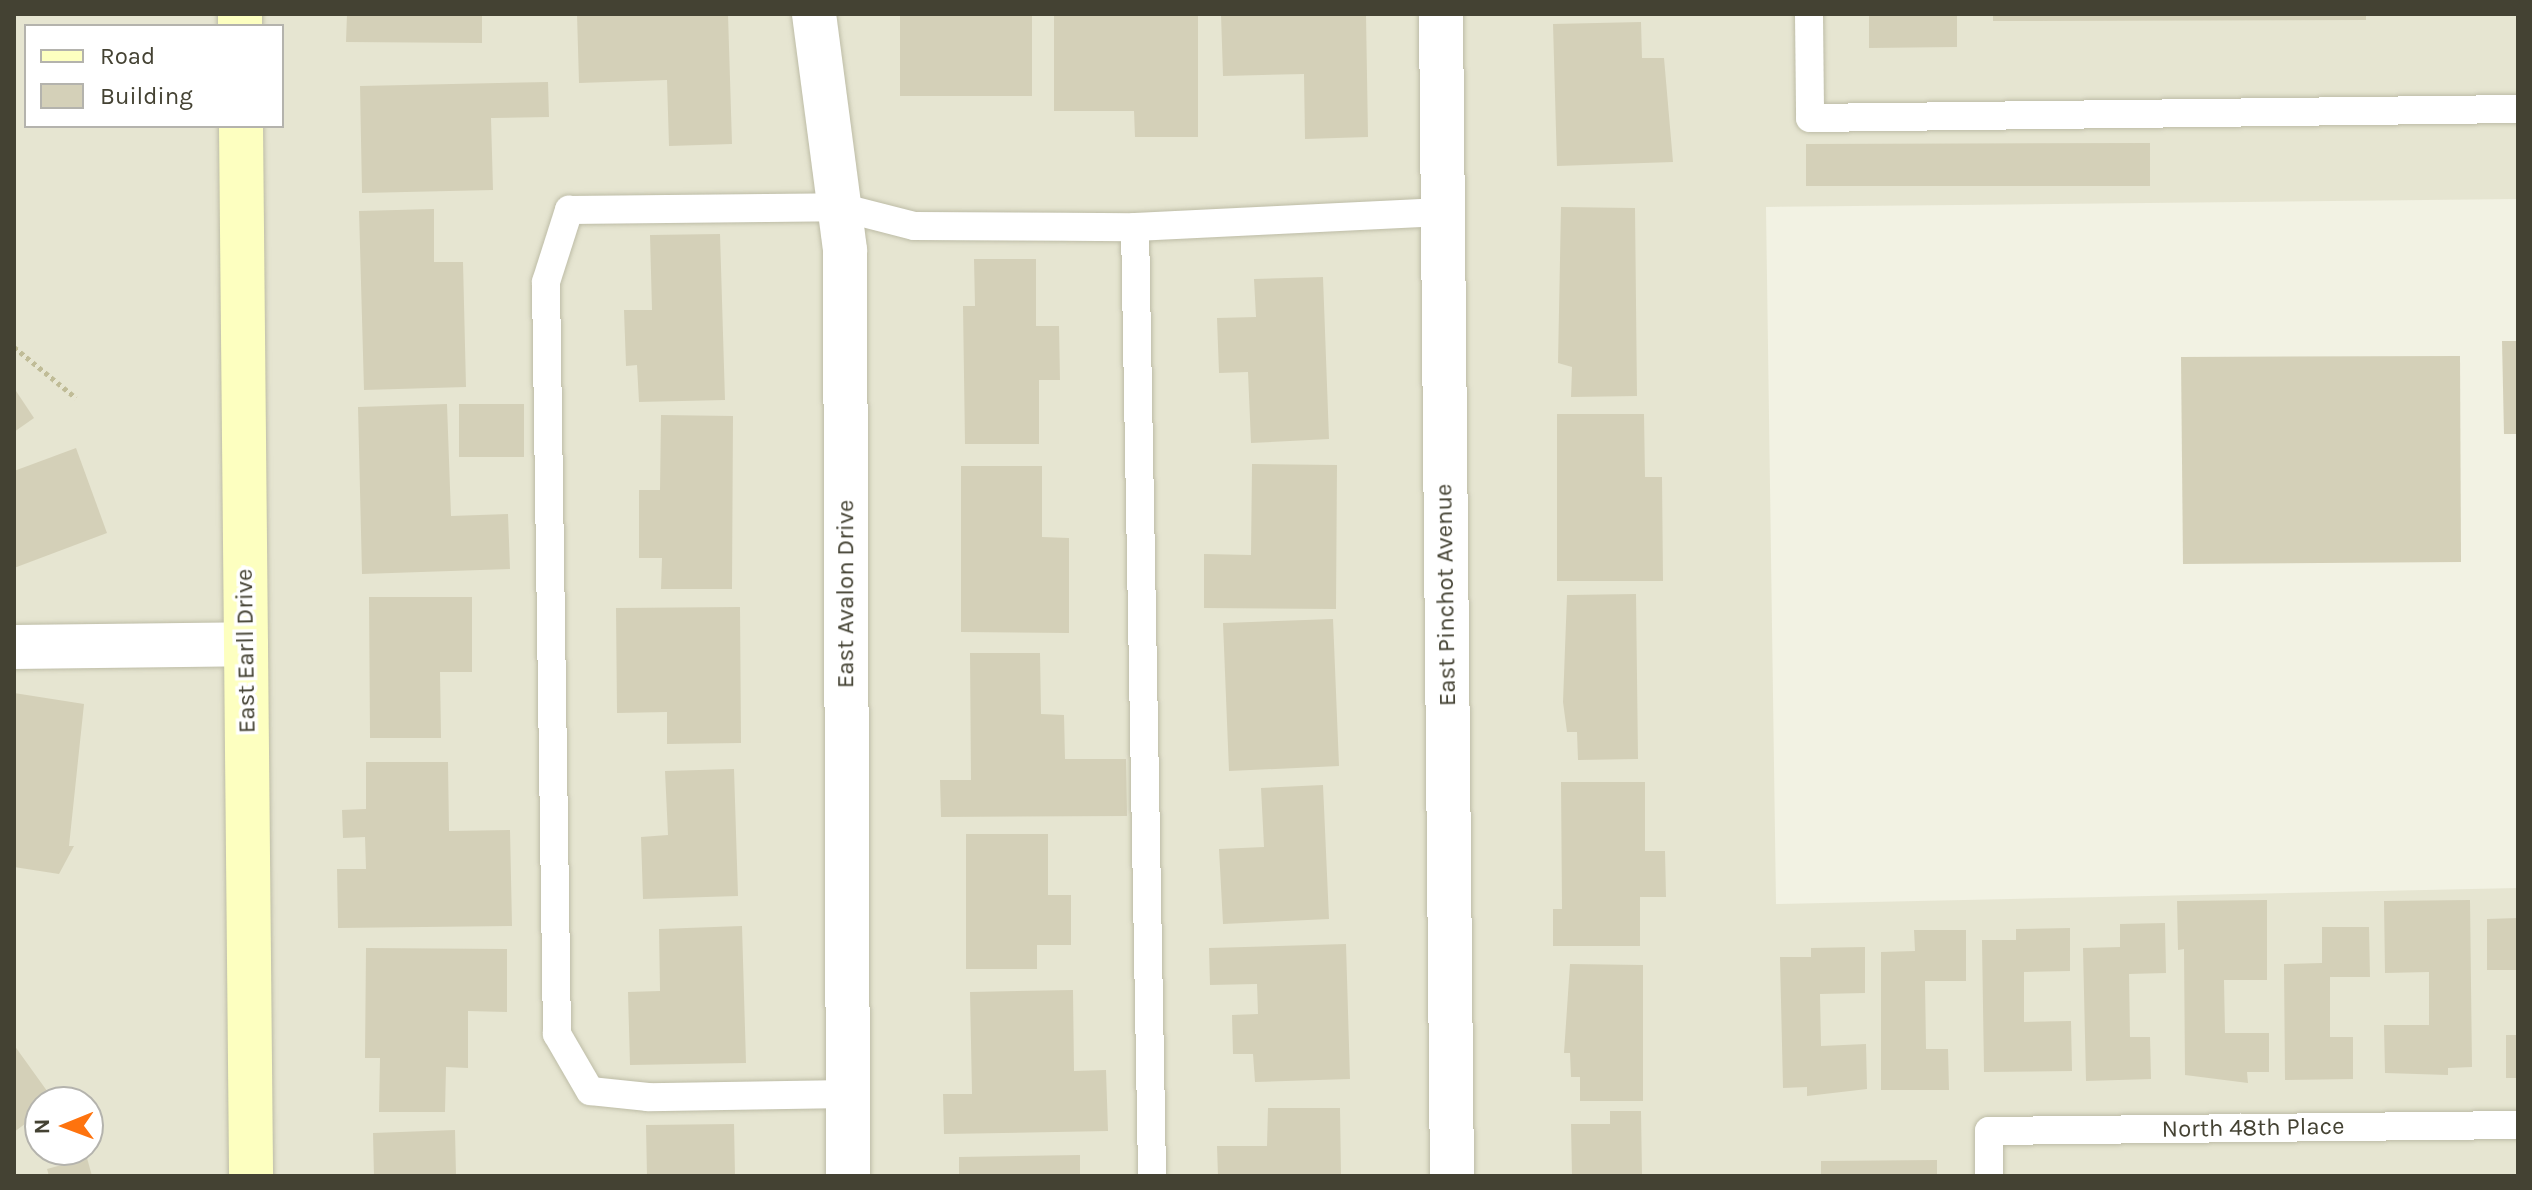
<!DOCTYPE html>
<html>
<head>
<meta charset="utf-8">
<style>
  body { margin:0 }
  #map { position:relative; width:2532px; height:1190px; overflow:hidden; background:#f2f2e3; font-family:Karla,sans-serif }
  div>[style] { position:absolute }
  .residential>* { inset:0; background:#e6e5d1 }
  .building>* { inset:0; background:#d4d0b8 }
  .path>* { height:5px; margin-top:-2.5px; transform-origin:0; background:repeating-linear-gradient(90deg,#c0bc97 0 4px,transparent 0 8px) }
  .roads { filter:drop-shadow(0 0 2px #bdbca6) drop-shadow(0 0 2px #bdbca6) }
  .lane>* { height:28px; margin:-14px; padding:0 14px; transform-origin:14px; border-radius:14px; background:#fff }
  .street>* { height:44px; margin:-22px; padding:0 22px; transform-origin:22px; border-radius:22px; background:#fff }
  .secondary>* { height:44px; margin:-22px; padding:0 22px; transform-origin:22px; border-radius:22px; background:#fdffc0 }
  span { translate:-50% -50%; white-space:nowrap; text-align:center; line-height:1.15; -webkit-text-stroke:7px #fff; paint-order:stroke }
  .street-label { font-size:24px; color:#444233 }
  .frame { position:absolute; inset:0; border:16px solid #444233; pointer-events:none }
  .legend { position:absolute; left:24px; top:24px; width:260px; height:104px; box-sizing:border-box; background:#fff; border:2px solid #b4b3ad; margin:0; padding:10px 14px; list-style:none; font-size:24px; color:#444233 }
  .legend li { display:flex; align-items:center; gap:16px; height:40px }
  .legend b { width:40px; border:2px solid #b4b3ad }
  .north { position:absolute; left:24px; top:1086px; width:80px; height:80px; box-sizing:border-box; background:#fff; border:2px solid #b4b3ad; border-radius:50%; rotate:269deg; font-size:22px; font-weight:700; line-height:32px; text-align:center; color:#444233 }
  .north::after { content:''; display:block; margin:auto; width:28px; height:36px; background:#fe730e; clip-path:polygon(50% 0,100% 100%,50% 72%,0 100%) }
</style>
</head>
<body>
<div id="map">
  <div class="residential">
    <i style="clip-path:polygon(evenodd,14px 14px,2518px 14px,2518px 199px,1766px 207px,1776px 904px,2518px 888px,2518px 1176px,14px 1176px,14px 14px,26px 26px,282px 26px,282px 126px,26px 126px,26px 26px,14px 14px,40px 1102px,88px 1102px,88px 1150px,40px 1150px,40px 1102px)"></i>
  </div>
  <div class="building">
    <i style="clip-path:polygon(347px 14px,482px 14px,482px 43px,346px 42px)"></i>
    <i style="clip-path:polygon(577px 14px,728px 14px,732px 144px,669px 146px,667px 80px,579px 83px)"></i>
    <i style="clip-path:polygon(900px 14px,1032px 14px,1032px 96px,900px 96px)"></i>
    <i style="clip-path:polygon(1054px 14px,1198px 14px,1198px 137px,1135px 137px,1134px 111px,1054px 111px)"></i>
    <i style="clip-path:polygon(1221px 14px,1366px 14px,1368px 137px,1305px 139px,1304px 74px,1223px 76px)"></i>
    <i style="clip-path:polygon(1869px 14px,1957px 14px,1957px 47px,1869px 48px)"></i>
    <i style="clip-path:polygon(1993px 14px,2366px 14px,2366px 20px,1993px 21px)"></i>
    <i style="clip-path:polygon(1641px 22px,1642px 58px,1664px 58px,1673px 162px,1557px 166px,1553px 24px)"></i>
    <i style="clip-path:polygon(548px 82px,549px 117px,491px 118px,493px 190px,362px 193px,360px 86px)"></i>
    <i style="clip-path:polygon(2150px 143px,2150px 186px,1806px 186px,1806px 144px)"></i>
    <i style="clip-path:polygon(1561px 207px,1635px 208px,1637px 396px,1571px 397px,1572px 367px,1558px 363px)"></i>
    <i style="clip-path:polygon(434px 209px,434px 262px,463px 262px,466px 387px,364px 390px,359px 211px)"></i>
    <i style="clip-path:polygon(720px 234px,725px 400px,639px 402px,637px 365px,626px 366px,624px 310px,652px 310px,650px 235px)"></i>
    <i style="clip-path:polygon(974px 259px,1036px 259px,1036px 326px,1059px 326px,1060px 380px,1039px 380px,1039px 444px,965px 444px,963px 306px,975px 306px)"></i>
    <i style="clip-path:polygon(1323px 277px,1329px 439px,1251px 443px,1248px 372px,1219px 373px,1217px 318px,1256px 317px,1254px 279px)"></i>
    <i style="clip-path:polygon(2502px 341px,2518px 341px,2518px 434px,2504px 434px)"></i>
    <i style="clip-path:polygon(2460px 356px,2461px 562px,2183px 564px,2181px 357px)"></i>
    <i style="clip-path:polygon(14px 388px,34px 418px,14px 432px)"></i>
    <i style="clip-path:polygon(447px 404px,451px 516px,508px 514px,510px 569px,362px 574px,358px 407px)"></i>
    <i style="clip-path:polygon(459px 404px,524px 404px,524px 457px,459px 457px)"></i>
    <i style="clip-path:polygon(1557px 414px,1644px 414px,1645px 477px,1662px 477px,1663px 581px,1557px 581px)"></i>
    <i style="clip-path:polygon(661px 415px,733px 416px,732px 589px,661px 589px,662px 558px,639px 558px,639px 490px,660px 490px)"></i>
    <i style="clip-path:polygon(76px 448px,107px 533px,14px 568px,14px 471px)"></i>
    <i style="clip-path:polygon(1252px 464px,1337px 465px,1336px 609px,1204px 608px,1204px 554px,1251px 555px)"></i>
    <i style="clip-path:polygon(961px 466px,1042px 466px,1042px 537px,1069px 538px,1069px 633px,961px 632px)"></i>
    <i style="clip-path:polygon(1636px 594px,1638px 759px,1578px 760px,1577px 732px,1567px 732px,1563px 702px,1567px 595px)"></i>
    <i style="clip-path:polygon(369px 597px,472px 597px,472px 672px,440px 672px,441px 738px,370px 738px)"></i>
    <i style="clip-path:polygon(740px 607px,741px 743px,667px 744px,667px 712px,617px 713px,616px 608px)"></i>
    <i style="clip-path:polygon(1333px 619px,1339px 766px,1229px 771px,1223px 623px)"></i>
    <i style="clip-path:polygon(970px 653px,1040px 653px,1041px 714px,1064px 715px,1065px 759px,1126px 759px,1127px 816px,941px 817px,940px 780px,971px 780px)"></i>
    <i style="clip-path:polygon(14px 693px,84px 704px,69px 846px,74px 846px,59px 874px,14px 867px)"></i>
    <i style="clip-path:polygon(366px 762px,448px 762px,449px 831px,510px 830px,512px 926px,338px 928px,337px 869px,366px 869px,365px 837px,343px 838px,342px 810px,366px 809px)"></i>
    <i style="clip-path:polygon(734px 769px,738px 896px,643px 899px,641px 837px,668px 835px,665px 771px)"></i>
    <i style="clip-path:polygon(1561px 782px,1645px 782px,1645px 851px,1665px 851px,1666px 897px,1640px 897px,1640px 946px,1553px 946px,1553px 909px,1562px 909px)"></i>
    <i style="clip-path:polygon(1323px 785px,1329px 919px,1223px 924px,1219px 849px,1264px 847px,1261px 788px)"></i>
    <i style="clip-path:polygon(966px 834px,1048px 834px,1048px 895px,1071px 895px,1071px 945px,1037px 945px,1037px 969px,966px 969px)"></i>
    <i style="clip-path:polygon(2267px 900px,2267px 980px,2224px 980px,2225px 1033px,2269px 1033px,2269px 1072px,2247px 1072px,2248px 1083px,2185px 1075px,2184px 949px,2178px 950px,2177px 901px)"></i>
    <i style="clip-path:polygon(2470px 900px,2472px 1067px,2448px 1068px,2448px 1075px,2385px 1073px,2384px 1025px,2429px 1025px,2429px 972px,2385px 973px,2384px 901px)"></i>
    <i style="clip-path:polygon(2518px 918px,2518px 970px,2487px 970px,2487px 919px)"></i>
    <i style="clip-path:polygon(2165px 923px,2166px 973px,2129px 974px,2130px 1037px,2150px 1037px,2151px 1079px,2086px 1081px,2083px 948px,2120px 947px,2120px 924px)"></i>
    <i style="clip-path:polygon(742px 926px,746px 1063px,630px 1065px,628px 992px,660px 991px,659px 929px)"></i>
    <i style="clip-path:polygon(2322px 927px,2369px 927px,2370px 977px,2330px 977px,2330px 1037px,2353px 1037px,2353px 1079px,2285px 1080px,2284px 964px,2322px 963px)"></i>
    <i style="clip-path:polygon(2070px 928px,2070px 971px,2024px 972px,2024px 1022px,2071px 1021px,2072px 1071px,1984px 1072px,1982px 940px,2016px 940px,2016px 929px)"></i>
    <i style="clip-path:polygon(1914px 930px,1966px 930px,1966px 981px,1925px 981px,1926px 1049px,1948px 1049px,1949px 1090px,1881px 1090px,1881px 952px,1915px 951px)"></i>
    <i style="clip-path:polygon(1346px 944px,1350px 1079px,1255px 1082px,1253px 1054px,1233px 1054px,1232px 1015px,1258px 1014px,1257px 984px,1210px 985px,1209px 948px)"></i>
    <i style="clip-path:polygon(1865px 947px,1865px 993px,1820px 994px,1821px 1046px,1866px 1044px,1867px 1089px,1807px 1096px,1807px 1087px,1783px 1088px,1780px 957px,1811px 957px,1811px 948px)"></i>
    <i style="clip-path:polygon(366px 948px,507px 949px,507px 1012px,468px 1011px,468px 1068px,446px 1067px,445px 1112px,379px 1112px,380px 1058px,365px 1058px)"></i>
    <i style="clip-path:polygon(1570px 964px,1643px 965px,1643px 1101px,1580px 1101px,1580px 1077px,1571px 1077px,1570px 1053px,1564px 1053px)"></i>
    <i style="clip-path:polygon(1073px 990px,1074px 1071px,1106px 1070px,1108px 1131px,944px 1134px,943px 1094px,972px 1094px,970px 992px)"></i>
    <i style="clip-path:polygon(2506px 1035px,2518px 1035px,2518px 1078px,2506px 1078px)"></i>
    <i style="clip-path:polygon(14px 1045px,55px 1102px,40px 1102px,40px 1113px,14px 1132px)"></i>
    <i style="clip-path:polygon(1268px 1108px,1340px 1108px,1341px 1176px,1218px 1176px,1217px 1146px,1267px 1146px)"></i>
    <i style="clip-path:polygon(1610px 1111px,1641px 1111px,1642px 1176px,1572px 1176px,1571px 1124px,1610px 1124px)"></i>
    <i style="clip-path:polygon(734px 1124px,735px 1176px,647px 1176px,646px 1125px)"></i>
    <i style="clip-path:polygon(455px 1130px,456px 1176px,374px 1176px,373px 1133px)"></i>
    <i style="clip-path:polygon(1080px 1155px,1080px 1176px,959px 1176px,959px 1157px)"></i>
    <i style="clip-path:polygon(87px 1158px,92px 1176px,49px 1176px,47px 1169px)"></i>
    <i style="clip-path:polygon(1937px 1160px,1937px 1176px,1821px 1176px,1821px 1161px)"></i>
  </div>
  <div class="path">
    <i style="left:14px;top:347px;width:80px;rotate:39.4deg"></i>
  </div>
  <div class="roads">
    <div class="lane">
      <i style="left:1809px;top:14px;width:104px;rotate:89.4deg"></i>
      <i style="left:1810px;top:118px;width:708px;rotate:-0.73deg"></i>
      <i style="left:1135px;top:227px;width:949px;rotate:88.97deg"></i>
      <i style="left:848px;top:1094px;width:200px;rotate:179.1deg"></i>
      <i style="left:648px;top:1097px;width:58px;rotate:-174.1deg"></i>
      <i style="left:590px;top:1091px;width:66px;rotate:-120.1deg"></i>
      <i style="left:557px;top:1034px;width:752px;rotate:-90.84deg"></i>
      <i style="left:546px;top:282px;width:76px;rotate:-72.3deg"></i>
      <i style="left:569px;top:210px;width:271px;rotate:-0.6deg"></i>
      <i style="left:840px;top:207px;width:76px;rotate:14.4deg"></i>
      <i style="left:914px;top:226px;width:221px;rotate:0.3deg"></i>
      <i style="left:1135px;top:227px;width:307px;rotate:-2.8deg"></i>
      <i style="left:1989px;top:1176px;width:45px;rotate:-90deg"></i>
      <i style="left:1989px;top:1131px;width:529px;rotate:-0.65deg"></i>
    </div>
    <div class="street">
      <i style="left:814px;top:14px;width:238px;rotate:82.5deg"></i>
      <i style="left:845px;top:250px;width:926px;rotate:89.81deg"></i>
      <i style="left:1441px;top:14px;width:1162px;rotate:89.46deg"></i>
      <i style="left:14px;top:647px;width:232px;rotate:-0.7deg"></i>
    </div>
    <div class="secondary">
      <i style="left:240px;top:14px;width:12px;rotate:90deg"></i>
      <i style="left:241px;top:126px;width:1050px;rotate:89.45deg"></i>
    </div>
  </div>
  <div class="street-label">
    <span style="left:846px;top:594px;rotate:-90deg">East Avalon Drive</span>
    <span style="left:1446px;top:595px;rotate:-91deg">East Pinchot Avenue</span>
    <span style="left:246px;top:651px;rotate:-91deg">East Earll Drive</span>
    <span style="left:2253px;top:1128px;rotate:-1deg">North 48th Place</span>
  </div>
  <div class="frame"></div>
  <ul class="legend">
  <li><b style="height:10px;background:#fdffc0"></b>Road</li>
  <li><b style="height:22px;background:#d4d0b8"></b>Building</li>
  </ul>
  <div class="north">N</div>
</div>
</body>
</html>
